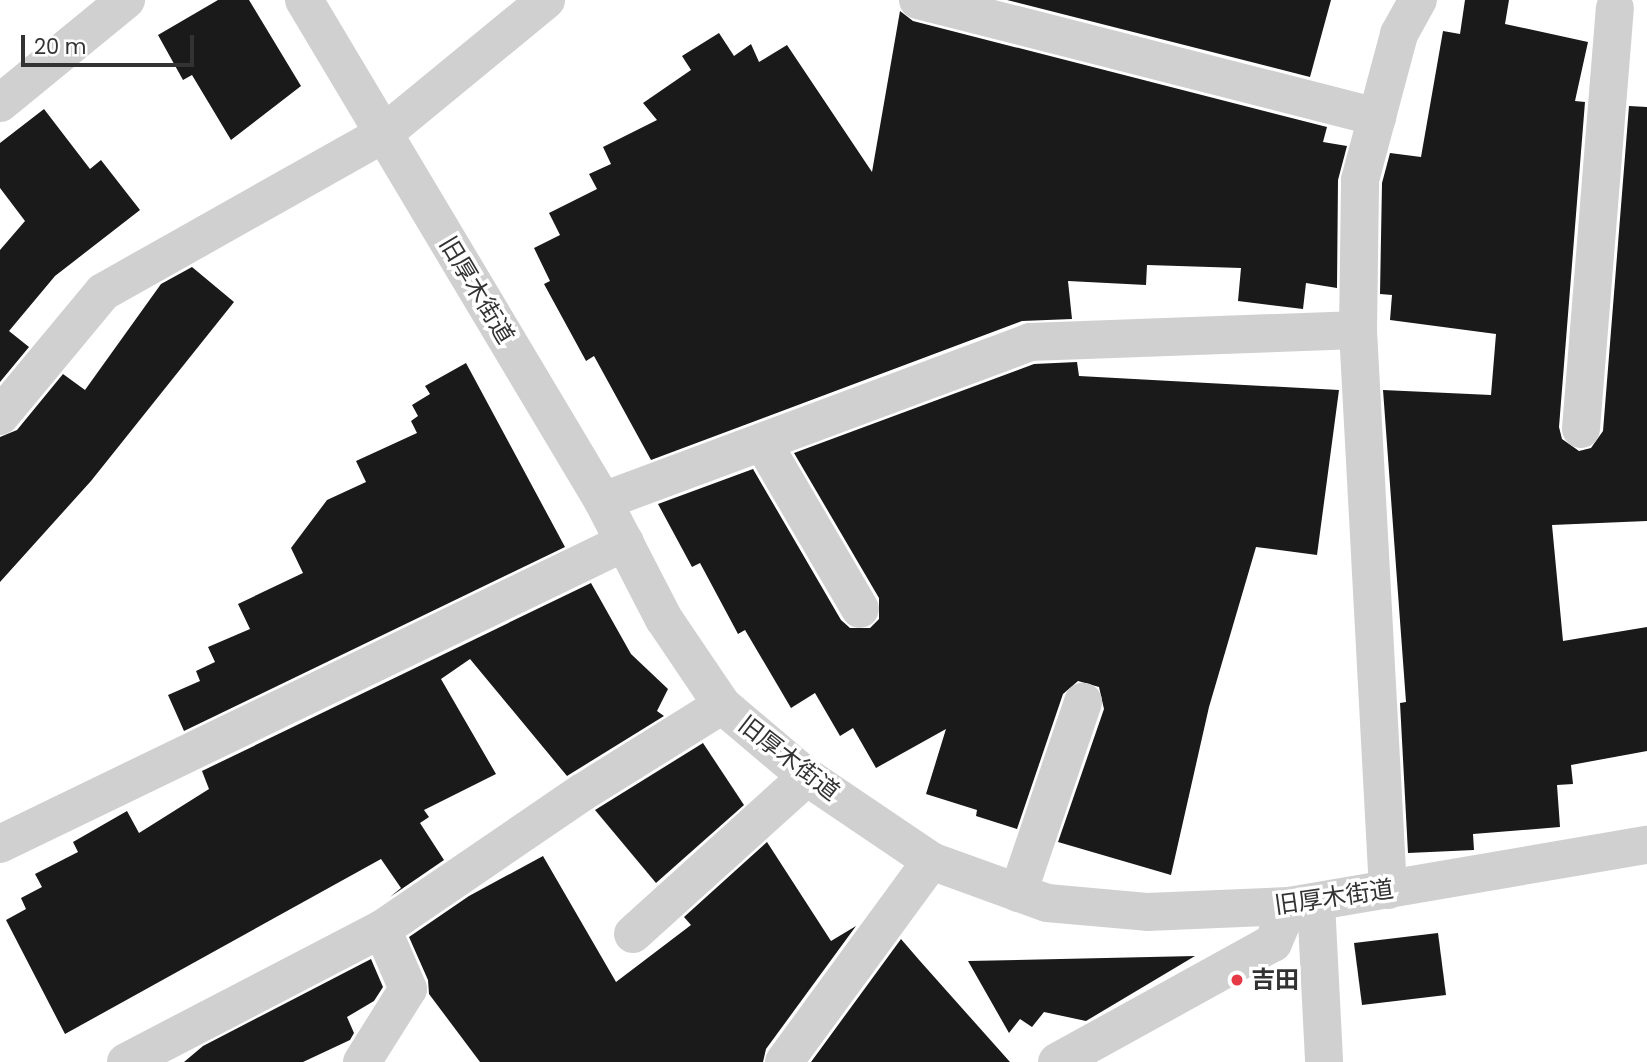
<!DOCTYPE html>
<html>
<head>
<meta charset="utf-8">
<style>
  body { margin:0 }
  #map { position:relative; width:1647px; height:1062px; overflow:hidden; background:#fff; font-family:Poppins,"Noto Sans JP",sans-serif }
  div>[style] { position:absolute }
  .building>* { inset:0; background:#1a1a1a }
  .minor>* { height:38px; margin:-19px; padding:0 19px; transform-origin:19px; border-radius:19px; background:#d0d0d0 }
  .dots>* { width:19px; height:19px; translate:-50% -50%; box-sizing:border-box; border:4px solid #fff; border-radius:50% }
  span { translate:-50% -50%; white-space:nowrap; text-align:center; line-height:1.15; -webkit-text-stroke:7px #fff; paint-order:stroke }
  .street-label { font-size:24px; color:#333 }
  .poi-label { font-size:24px; color:#333; font-weight:700 }
  .left { translate:0 -50%; text-align:left }
  .scale { position:absolute; left:21px; top:35px; width:173px; height:32px; box-sizing:border-box; border:4px solid #333; border-top:0; padding-left:9px; font-size:21px; line-height:24px; white-space:nowrap; color:#333; -webkit-text-stroke:5px #fff; paint-order:stroke }
</style>
</head>
<body>
<div id="map">
  <div class="building">
    <i style="clip-path:polygon(218px 0,249px 0,301px 86px,231px 140px,192px 75px,183px 80px,158px 35px)"></i>
    <i style="clip-path:polygon(1007px 0,1331px 0,1310px 77px)"></i>
    <i style="clip-path:polygon(1465px 0,1509px 0,1505px 24px,1588px 42px,1575px 101px,1585px 102px,1559px 427px,1562px 439px,1579px 451px,1591px 448px,1603px 431px,1629px 106px,1647px 107px,1647px 521px,1552px 525px,1563px 641px,1647px 627px,1647px 751px,1571px 765px,1573px 784px,1557px 785px,1560px 827px,1473px 834px,1474px 850px,1408px 853px,1400px 703px,1406px 702px,1383px 390px,1491px 395px,1496px 334px,1390px 320px,1392px 295px,1380px 294px,1382px 183px,1390px 153px,1421px 157px,1443px 31px,1460px 34px)"></i>
    <i style="clip-path:polygon(900px 11px,913px 21px,1327px 127px,1323px 142px,1347px 146px,1338px 180px,1337px 288px,1306px 283px,1303px 309px,1238px 301px,1241px 268px,1147px 265px,1146px 285px,1068px 281px,1072px 319px,1022px 321px,651px 460px,594px 356px,586px 361px,544px 284px,550px 281px,534px 248px,560px 235px,549px 213px,597px 189px,589px 174px,611px 164px,603px 147px,657px 120px,643px 103px,691px 70px,682px 56px,719px 33px,734px 56px,751px 44px,759px 62px,787px 45px,872px 172px)"></i>
    <i style="clip-path:polygon(44px 109px,90px 169px,101px 160px,140px 210px,55px 276px,9px 331px,29px 347px,0 382px,0 250px,25px 221px,0 188px,0 143px)"></i>
    <i style="clip-path:polygon(192px 267px,234px 302px,91px 481px,0 582px,0 437px,17px 430px,63px 374px,85px 390px,161px 284px)"></i>
    <i style="clip-path:polygon(1077px 362px,1079px 376px,1339px 390px,1317px 555px,1256px 547px,1209px 707px,1171px 875px,1058px 842px,1104px 709px,1099px 687px,1078px 681px,1063px 694px,1017px 829px,976px 816px,977px 810px,926px 794px,946px 729px,876px 768px,853px 728px,840px 736px,815px 693px,791px 708px,745px 630px,738px 634px,700px 563px,692px 567px,658px 504px,753px 469px,841px 620px,850px 628px,870px 628px,879px 619px,879px 598px,794px 453px,1034px 364px)"></i>
    <i style="clip-path:polygon(466px 363px,565px 547px,184px 731px,168px 695px,200px 681px,196px 671px,215px 662px,208px 647px,250px 629px,238px 604px,303px 573px,291px 548px,327px 500px,366px 482px,356px 461px,417px 433px,411px 421px,418px 416px,412px 405px,430px 394px,425px 386px)"></i>
    <i style="clip-path:polygon(591px 583px,631px 654px,668px 689px,657px 711px,664px 716px,567px 776px,470px 659px,441px 679px,496px 774px,424px 810px,429px 817px,420px 823px,444px 860px,390px 897px,401px 888px,381px 859px,65px 1034px,6px 920px,26px 909px,21px 898px,42px 887px,35px 874px,78px 852px,73px 842px,127px 811px,139px 833px,209px 789px,202px 771px)"></i>
    <i style="clip-path:polygon(703px 743px,744px 805px,656px 883px,595px 810px)"></i>
    <i style="clip-path:polygon(767px 842px,831px 941px,856px 926px,766px 1049px,763px 1062px,480px 1062px,429px 994px,428px 980px,409px 937px,469px 896px,543px 856px,616px 982px,691px 925px,684px 917px)"></i>
    <i style="clip-path:polygon(1438px 933px,1446px 995px,1362px 1005px,1354px 943px)"></i>
    <i style="clip-path:polygon(901px 939px,920px 961px,1010px 1062px,811px 1062px)"></i>
    <i style="clip-path:polygon(1195px 956px,1086px 1021px,1044px 1012px,1032px 1027px,1020px 1019px,1009px 1033px,968px 961px)"></i>
    <i style="clip-path:polygon(371px 959px,383px 987px,374px 1001px,347px 1017px,354px 1033px,350px 1040px,303px 1062px,184px 1062px,203px 1046px)"></i>
  </div>
  <div class="minor">
    <i style="left:304px;top:0;width:583px;rotate:59.17deg"></i>
    <i style="left:603px;top:501px;width:133px;rotate:62.7deg"></i>
    <i style="left:664px;top:619px;width:104px;rotate:56deg"></i>
    <i style="left:722px;top:705px;width:111px;rotate:40.3deg"></i>
    <i style="left:807px;top:777px;width:150px;rotate:34.1deg"></i>
    <i style="left:931px;top:861px;width:123px;rotate:19.9deg"></i>
    <i style="left:1047px;top:903px;width:100px;rotate:5.1deg"></i>
    <i style="left:1147px;top:912px;width:142px;rotate:-2.4deg"></i>
    <i style="left:1289px;top:906px;width:363px;rotate:-9.7deg"></i>
    <i style="left:918px;top:0;width:474px;rotate:14.3deg"></i>
    <i style="left:0;top:103px;width:163px;rotate:-39.3deg"></i>
    <i style="left:0;top:416px;width:161px;rotate:-50.3deg"></i>
    <i style="left:103px;top:292px;width:322px;rotate:-29.4deg"></i>
    <i style="left:383px;top:134px;width:211px;rotate:-39.4deg"></i>
    <i style="left:1581px;top:429px;width:422px;rotate:-85.4deg"></i>
    <i style="left:763px;top:443px;width:192px;rotate:59.7deg"></i>
    <i style="left:603px;top:501px;width:456px;rotate:-20.4deg"></i>
    <i style="left:1030px;top:342px;width:328px;rotate:-2.1deg"></i>
    <i style="left:0;top:844px;width:694px;rotate:-25.79deg"></i>
    <i style="left:1388px;top:890px;width:561px;rotate:-93.07deg"></i>
    <i style="left:1358px;top:330px;width:150px;rotate:-89.2deg"></i>
    <i style="left:1360px;top:180px;width:151px;rotate:-75deg"></i>
    <i style="left:1399px;top:34px;width:39px;rotate:-61deg"></i>
    <i style="left:1018px;top:893px;width:202px;rotate:-71.2deg"></i>
    <i style="left:1316px;top:902px;width:160px;rotate:87.1deg"></i>
    <i style="left:633px;top:934px;width:234px;rotate:-42.1deg"></i>
    <i style="left:126px;top:1062px;width:288px;rotate:-27.5deg"></i>
    <i style="left:382px;top:929px;width:243px;rotate:-34.3deg"></i>
    <i style="left:583px;top:792px;width:164px;rotate:-32deg"></i>
    <i style="left:362px;top:1062px;width:86px;rotate:-57.8deg"></i>
    <i style="left:408px;top:989px;width:65px;rotate:-113.4deg"></i>
    <i style="left:784px;top:1062px;width:249px;rotate:-53.8deg"></i>
    <i style="left:1057px;top:1062px;width:247px;rotate:-28.9deg"></i>
    <i style="left:1273px;top:943px;width:40px;rotate:-66.6deg"></i>
  </div>
  <div class="dots">
    <i style="left:1237px;top:980px;background:#e63946"></i>
  </div>
  <div class="street-label">
    <span style="left:477px;top:290px;rotate:59deg">旧厚木街道</span>
    <span style="left:789px;top:758px;rotate:38deg">旧厚木街道</span>
    <span style="left:1334px;top:897px;rotate:-8deg">旧厚木街道</span>
  </div>
  <div class="poi-label">
    <span class="left" style="left:1251px;top:980px">吉田</span>
  </div>
  <div class="scale">20 m</div>
</div>
</body>
</html>
